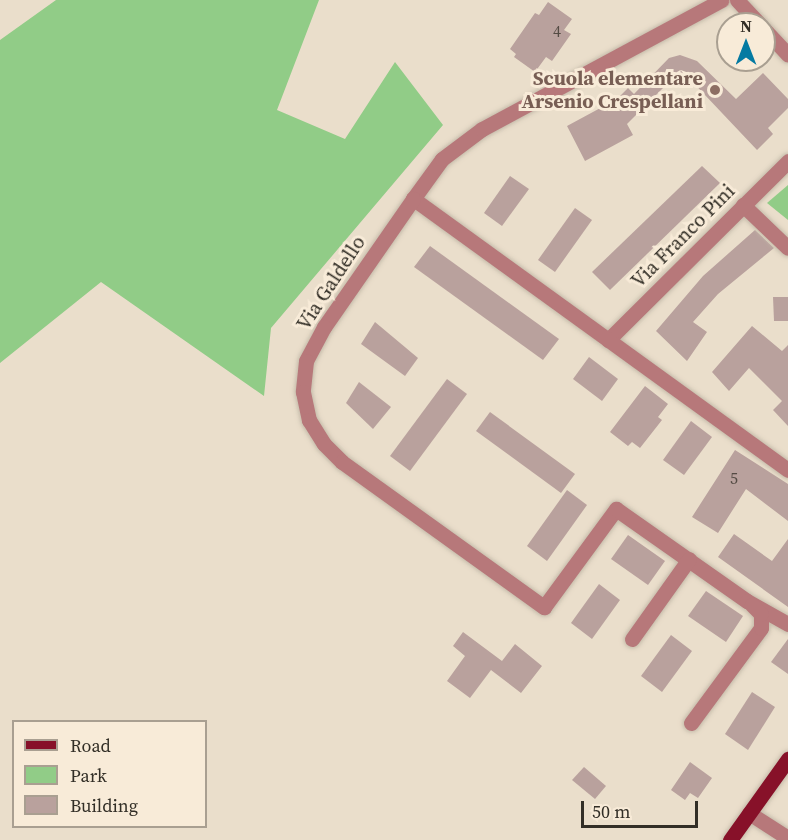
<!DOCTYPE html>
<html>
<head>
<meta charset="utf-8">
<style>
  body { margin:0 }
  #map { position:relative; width:788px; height:840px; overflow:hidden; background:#eadecb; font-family:"Source Serif 4",serif }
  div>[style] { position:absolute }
  .green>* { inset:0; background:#91cc87 }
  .building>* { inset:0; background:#b9a19d }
  .roads { filter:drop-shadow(0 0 2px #c5bbaa) drop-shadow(0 0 2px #c5bbaa) }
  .minor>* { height:15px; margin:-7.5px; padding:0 7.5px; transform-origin:7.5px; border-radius:7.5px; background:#b7787a }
  .major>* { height:15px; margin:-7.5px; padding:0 7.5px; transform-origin:7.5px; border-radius:7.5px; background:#871129 }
  .dots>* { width:16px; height:16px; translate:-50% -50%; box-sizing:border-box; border:3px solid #f8ebd8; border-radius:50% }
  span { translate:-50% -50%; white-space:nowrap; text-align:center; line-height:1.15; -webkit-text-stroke:6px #f8ebd8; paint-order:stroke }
  .number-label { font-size:16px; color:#544b44 }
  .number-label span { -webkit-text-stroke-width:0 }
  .education-label { font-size:20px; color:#785e54; font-weight:700 }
  .right { translate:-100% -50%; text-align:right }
  .street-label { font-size:20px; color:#322e26 }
  .legend { position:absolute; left:12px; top:720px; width:195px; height:108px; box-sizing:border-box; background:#f8ebd8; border:2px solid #a99f91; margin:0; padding:8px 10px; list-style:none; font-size:18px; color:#322e26 }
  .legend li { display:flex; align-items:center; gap:12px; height:30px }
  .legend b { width:30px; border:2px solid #a99f91 }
  .north { position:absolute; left:716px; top:12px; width:60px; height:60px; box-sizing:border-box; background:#f8ebd8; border:2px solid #a99f91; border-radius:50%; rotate:0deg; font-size:16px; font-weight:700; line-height:24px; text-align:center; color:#322e26 }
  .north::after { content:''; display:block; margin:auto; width:21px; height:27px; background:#047aa2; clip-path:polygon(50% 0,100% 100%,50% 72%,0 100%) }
  .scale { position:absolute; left:581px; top:801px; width:117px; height:27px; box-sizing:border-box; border:3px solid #322e26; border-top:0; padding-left:8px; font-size:18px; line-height:21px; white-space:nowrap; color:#322e26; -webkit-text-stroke:4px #f8ebd8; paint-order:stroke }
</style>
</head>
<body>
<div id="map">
  <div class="green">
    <i style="clip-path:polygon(56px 0,319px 0,277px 110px,345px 139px,395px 62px,443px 125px,271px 328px,264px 396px,101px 282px,0 363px,0 40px)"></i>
    <i style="clip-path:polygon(788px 185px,788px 220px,767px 203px)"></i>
  </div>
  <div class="building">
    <i style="clip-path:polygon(548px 2px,572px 19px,564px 30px,571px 34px,552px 61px,546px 57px,535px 72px,514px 57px,516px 54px,510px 49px,535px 13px,539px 15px)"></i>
    <i style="clip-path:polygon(680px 55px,697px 61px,736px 99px,763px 73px,788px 99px,788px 108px,768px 128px,773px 134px,757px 150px,687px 76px,675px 76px,627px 124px,633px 135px,585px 161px,567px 126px,617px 99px,628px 88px,634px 94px,669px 58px)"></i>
    <i style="clip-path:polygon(702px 166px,720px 183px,610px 290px,592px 272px)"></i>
    <i style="clip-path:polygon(510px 176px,529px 189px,502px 226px,484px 213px)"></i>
    <i style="clip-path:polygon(575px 208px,592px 220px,555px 272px,538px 260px)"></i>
    <i style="clip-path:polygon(755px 230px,774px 248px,718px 294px,693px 322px,707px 332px,687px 361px,656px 331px,703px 276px)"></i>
    <i style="clip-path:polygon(430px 246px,559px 339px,543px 360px,414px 267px)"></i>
    <i style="clip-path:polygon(773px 297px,788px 297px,788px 321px,774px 321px)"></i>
    <i style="clip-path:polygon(375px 322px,418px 358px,405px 376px,361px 344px)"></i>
    <i style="clip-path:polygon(752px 326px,782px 351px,788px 345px,788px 426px,773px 410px,782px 401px,749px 368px,729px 391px,712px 372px)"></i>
    <i style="clip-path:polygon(589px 357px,618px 379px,602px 401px,573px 379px)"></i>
    <i style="clip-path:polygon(447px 379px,467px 394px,410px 471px,390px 456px)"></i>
    <i style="clip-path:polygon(359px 382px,391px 407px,373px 429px,346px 403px)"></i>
    <i style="clip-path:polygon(645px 386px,668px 404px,658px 417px,662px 420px,640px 448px,632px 442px,628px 446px,610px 432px)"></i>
    <i style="clip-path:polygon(490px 412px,575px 474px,561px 493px,476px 431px)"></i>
    <i style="clip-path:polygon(691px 421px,712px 437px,684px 475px,663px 460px)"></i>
    <i style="clip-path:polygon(735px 450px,788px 484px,788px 521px,746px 489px,718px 533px,692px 517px)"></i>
    <i style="clip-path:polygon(567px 490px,587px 505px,547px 561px,527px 546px)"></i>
    <i style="clip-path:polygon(734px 534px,772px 561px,788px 539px,788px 607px,718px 557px)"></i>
    <i style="clip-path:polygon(628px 535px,665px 561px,648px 585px,611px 559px)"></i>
    <i style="clip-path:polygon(599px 584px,620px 600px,592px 639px,571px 623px)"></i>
    <i style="clip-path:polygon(706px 591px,743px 616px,726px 642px,688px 616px)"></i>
    <i style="clip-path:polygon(463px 632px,502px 661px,515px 644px,542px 666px,521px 693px,491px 670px,470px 698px,447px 681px,465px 656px,453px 646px)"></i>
    <i style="clip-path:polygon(671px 635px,692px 651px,662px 692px,641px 676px)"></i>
    <i style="clip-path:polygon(788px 639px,788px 674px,771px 662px)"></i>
    <i style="clip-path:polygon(752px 692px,775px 707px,748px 750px,725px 734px)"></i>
    <i style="clip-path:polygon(690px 762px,712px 778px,698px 798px,690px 793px,685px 800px,671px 790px)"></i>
    <i style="clip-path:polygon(584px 767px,606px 786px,595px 799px,572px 780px)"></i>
  </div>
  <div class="roads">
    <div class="minor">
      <i style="left:737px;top:0;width:33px;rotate:47deg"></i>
      <i style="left:764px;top:29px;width:35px;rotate:47deg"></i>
      <i style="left:413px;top:199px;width:49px;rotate:-54.1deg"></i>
      <i style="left:442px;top:159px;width:50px;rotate:-36.9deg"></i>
      <i style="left:482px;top:129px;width:272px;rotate:-28.3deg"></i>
      <i style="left:743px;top:205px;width:62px;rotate:43.7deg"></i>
      <i style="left:608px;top:340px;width:254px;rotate:-44.8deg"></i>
      <i style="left:788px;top:470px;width:463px;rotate:-144.1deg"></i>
      <i style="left:413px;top:199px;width:156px;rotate:124.8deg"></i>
      <i style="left:324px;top:327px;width:38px;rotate:118deg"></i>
      <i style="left:306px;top:361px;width:31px;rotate:96deg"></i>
      <i style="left:303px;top:392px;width:29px;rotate:78deg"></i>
      <i style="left:309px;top:420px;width:28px;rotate:58deg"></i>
      <i style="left:324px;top:444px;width:25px;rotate:45deg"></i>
      <i style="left:342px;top:462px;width:249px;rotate:35.7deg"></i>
      <i style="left:544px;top:607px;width:122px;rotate:-53.7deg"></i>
      <i style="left:616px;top:509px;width:160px;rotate:35.1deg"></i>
      <i style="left:747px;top:601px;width:47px;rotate:29.3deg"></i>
      <i style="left:632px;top:639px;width:98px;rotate:-54.5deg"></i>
      <i style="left:691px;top:723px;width:118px;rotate:-53.6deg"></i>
      <i style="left:761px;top:628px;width:14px;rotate:-90deg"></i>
      <i style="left:761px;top:614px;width:13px;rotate:-135deg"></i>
      <i style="left:749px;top:813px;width:46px;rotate:32.7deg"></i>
    </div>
    <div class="major">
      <i style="left:730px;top:840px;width:100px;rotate:-54.4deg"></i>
    </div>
  </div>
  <div class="dots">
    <i style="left:715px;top:90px;background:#8d6e63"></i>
  </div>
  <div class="number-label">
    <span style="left:557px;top:31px">4</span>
    <span style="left:734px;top:478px">5</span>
  </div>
  <div class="education-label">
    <span class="right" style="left:703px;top:90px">Scuola elementare<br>Arsenio Crespellani</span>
  </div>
  <div class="street-label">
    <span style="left:683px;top:236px;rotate:-45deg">Via Franco Pini</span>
    <span style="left:331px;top:283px;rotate:-57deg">Via Galdello</span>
  </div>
  <ul class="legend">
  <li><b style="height:8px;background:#871129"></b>Road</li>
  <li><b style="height:16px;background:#91cc87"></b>Park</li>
  <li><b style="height:16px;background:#b9a19d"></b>Building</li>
  </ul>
  <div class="north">N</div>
  <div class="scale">50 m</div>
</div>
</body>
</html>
